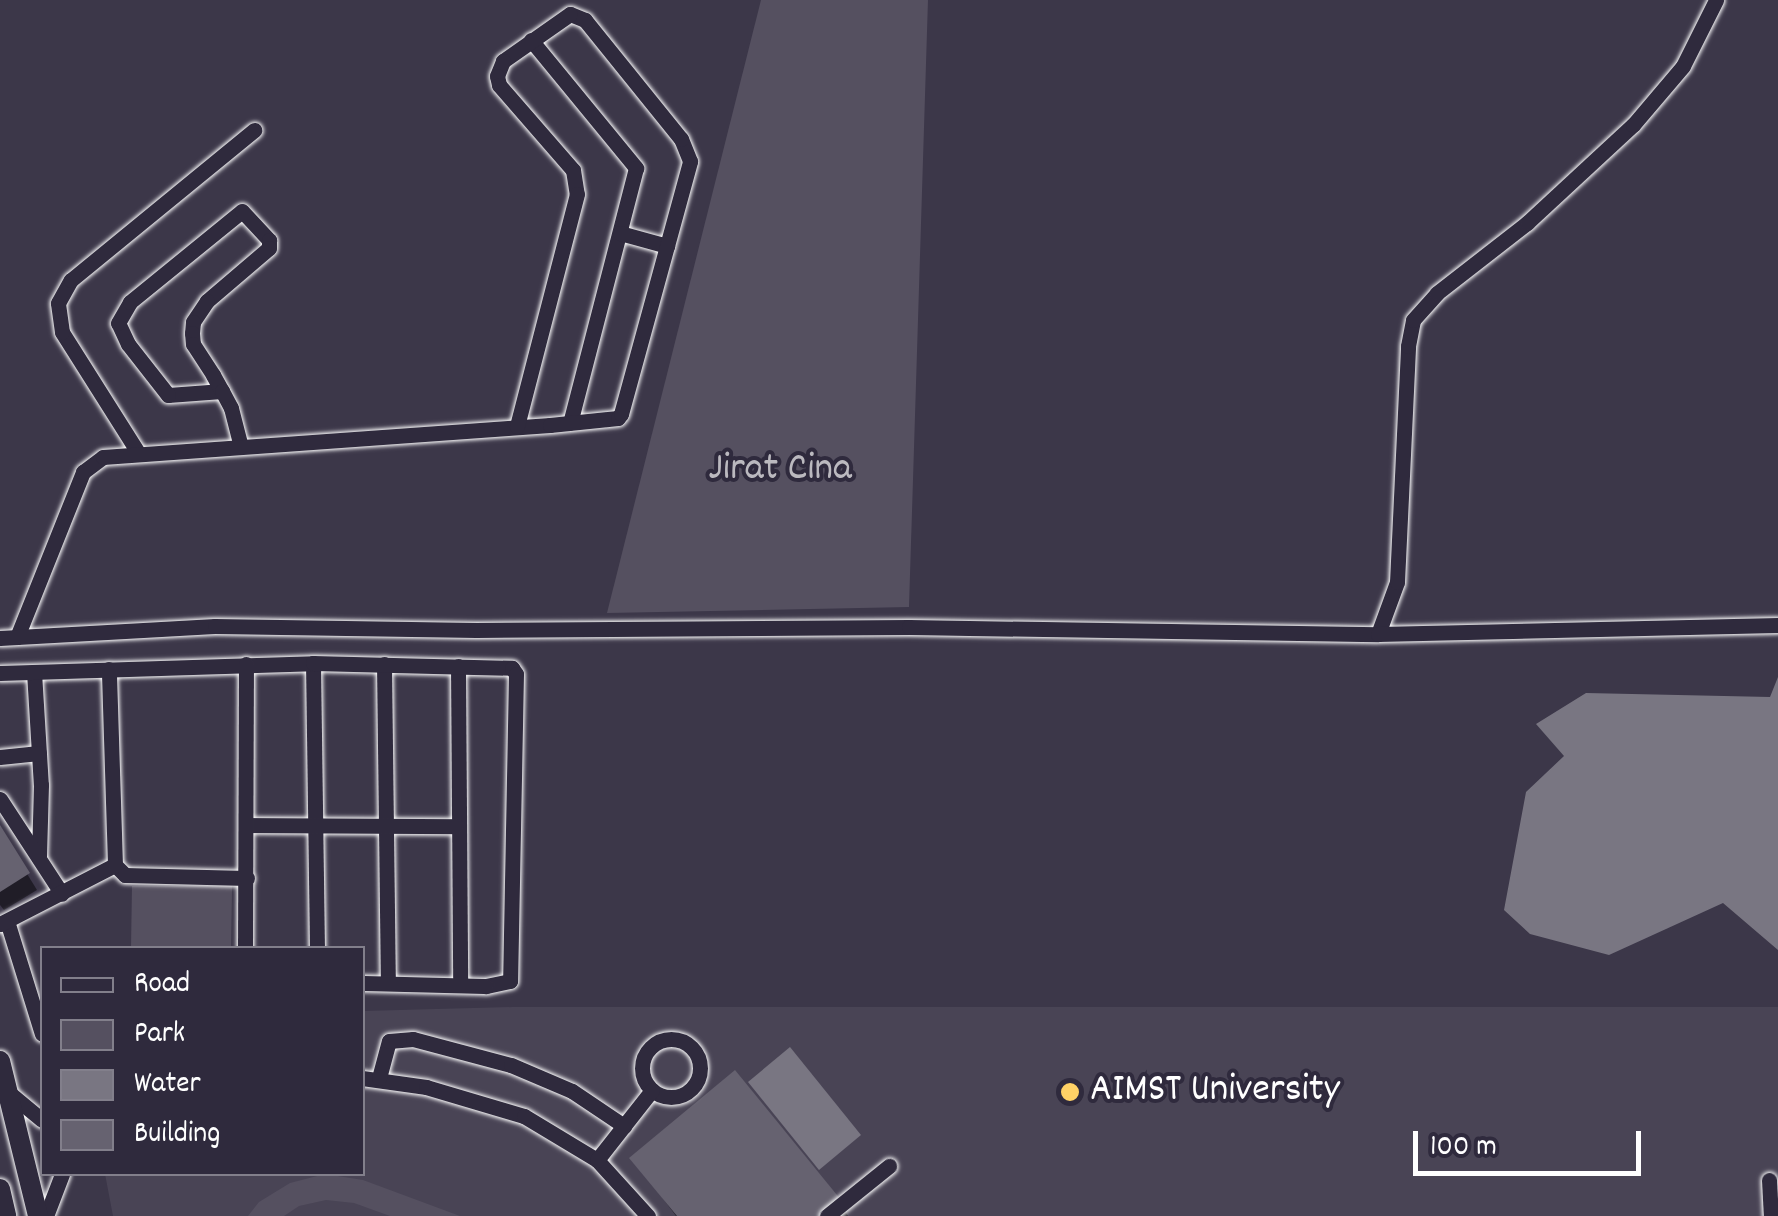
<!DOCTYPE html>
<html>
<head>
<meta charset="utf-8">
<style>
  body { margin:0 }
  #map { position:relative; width:1778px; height:1216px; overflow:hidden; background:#3c3749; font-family:Dekko,sans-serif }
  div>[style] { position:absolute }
  .built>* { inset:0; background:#494455 }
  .green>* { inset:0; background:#555060 }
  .water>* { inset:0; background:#797682 }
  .shadow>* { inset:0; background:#0007 }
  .building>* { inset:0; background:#666270 }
  .roads { filter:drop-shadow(0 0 2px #fff) drop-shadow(0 0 2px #fff) }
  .minor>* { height:15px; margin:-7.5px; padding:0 7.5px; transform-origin:7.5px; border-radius:7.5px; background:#2f2a3d }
  .minor>.ring { margin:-7.5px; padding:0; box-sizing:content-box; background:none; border:15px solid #2f2a3d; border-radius:50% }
  .major>* { height:20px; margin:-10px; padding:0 10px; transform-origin:10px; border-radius:10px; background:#2f2a3d }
  .dots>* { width:28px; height:28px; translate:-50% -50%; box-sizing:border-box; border:5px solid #2f2a3d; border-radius:50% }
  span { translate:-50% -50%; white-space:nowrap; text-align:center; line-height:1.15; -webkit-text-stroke:8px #2f2a3d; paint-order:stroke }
  .park-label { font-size:40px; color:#bbb9bf }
  .poi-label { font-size:40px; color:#fff }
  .left { translate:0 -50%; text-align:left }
  .legend { position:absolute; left:40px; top:946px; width:325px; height:230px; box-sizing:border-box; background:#2f2a3d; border:2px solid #827f8b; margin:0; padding:12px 18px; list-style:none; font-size:30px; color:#fff }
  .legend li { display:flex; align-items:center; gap:20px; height:50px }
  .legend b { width:50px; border:2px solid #827f8b }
  .scale { position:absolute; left:1413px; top:1131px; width:228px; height:45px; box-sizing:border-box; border:5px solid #fff; border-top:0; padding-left:12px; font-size:30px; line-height:35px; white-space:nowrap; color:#fff; -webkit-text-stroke:8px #2f2a3d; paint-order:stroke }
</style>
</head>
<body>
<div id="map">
  <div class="built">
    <i style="clip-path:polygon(513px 1007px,1778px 1007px,1778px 1216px,113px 1216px,105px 1174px,362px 1174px,363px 1011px)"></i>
  </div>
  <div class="green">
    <i style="clip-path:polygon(761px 0,928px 0,909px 607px,607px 613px)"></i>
    <i style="clip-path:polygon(132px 886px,232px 886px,231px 948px,131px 948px)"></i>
    <i style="clip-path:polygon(325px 1174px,363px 1180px,460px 1216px,390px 1216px,354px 1203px,326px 1200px,299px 1206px,284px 1216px,248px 1216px,259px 1202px,290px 1183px)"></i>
  </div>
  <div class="water">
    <i style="clip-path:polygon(1778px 677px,1778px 950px,1723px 903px,1609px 955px,1530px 934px,1504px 910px,1526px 792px,1564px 756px,1536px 724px,1586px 693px,1770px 697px)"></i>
    <i style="clip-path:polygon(790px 1047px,861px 1135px,819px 1170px,748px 1082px)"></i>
  </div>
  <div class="shadow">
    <i style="clip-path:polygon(0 830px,37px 890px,4px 910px,0 905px)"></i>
    <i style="clip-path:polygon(633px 1158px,839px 1201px,848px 1216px,676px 1216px)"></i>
  </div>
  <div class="building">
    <i style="clip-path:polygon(0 825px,30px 873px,0 892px)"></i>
    <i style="clip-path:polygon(735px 1070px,841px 1200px,821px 1216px,677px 1216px,629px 1158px)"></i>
  </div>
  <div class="roads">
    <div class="minor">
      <i style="left:531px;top:40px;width:166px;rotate:50.6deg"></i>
      <i style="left:636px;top:168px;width:263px;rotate:104.5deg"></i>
      <i style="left:620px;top:233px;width:49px;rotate:15.5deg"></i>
      <i style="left:222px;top:391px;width:54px;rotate:175.8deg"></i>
      <i style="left:168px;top:395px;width:65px;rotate:-128.1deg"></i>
      <i style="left:128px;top:344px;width:23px;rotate:-115deg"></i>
      <i style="left:118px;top:323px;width:24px;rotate:-60deg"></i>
      <i style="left:130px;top:302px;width:144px;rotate:-39.1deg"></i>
      <i style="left:242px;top:211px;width:40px;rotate:47deg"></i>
      <i style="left:269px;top:240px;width:8px;rotate:90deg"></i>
      <i style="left:269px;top:248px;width:82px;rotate:139.5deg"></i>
      <i style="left:207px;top:301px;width:25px;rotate:124deg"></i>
      <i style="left:193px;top:322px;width:11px;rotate:95deg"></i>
      <i style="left:192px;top:333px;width:11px;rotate:85deg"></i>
      <i style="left:193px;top:344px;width:37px;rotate:57deg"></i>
      <i style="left:213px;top:375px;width:18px;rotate:61deg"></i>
      <i style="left:222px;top:391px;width:19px;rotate:62deg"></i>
      <i style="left:231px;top:408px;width:40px;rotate:75.6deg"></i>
      <i style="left:139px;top:454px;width:144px;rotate:-122.3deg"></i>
      <i style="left:62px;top:332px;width:29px;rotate:-98deg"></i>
      <i style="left:58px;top:303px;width:26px;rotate:-61deg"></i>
      <i style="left:71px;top:280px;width:237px;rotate:-39.3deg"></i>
      <i style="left:1378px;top:634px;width:55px;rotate:-69.9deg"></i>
      <i style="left:1397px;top:582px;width:236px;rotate:-87.3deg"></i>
      <i style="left:1408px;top:346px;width:26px;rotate:-79deg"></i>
      <i style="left:1413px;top:320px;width:36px;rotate:-48deg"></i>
      <i style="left:1437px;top:293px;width:114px;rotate:-37.9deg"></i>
      <i style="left:1527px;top:223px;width:144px;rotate:-42.8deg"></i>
      <i style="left:1633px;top:125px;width:77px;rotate:-49.7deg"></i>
      <i style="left:1683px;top:66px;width:74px;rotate:-63.4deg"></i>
      <i style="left:17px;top:637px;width:178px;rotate:-68.2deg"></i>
      <i style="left:83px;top:472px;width:25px;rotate:-37deg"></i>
      <i style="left:103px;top:457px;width:448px;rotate:-4.1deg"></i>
      <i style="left:550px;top:425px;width:68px;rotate:-5.9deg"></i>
      <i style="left:618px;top:418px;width:5px;rotate:-53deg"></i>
      <i style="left:621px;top:414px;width:262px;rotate:-74.7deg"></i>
      <i style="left:690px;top:161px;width:24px;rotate:-112deg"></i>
      <i style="left:681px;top:139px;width:153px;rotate:-128.9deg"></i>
      <i style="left:585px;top:20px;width:16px;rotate:-158deg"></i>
      <i style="left:570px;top:14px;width:82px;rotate:145deg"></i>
      <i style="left:503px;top:61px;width:16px;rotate:112deg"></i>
      <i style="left:497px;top:76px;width:9px;rotate:77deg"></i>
      <i style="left:499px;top:85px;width:113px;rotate:49deg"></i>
      <i style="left:573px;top:170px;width:24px;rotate:81deg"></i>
      <i style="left:577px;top:194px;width:240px;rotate:104.5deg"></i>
      <i style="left:0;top:638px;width:215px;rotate:-3.2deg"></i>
      <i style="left:215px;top:626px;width:261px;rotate:0.9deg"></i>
      <i style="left:476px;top:630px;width:433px;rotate:-0.4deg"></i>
      <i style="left:909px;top:627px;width:469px;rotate:0.9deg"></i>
      <i style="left:1378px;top:634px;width:400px;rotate:-1.3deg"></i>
      <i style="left:313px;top:663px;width:285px;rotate:89.2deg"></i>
      <i style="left:384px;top:664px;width:318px;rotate:89.3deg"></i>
      <i style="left:458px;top:666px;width:318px;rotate:89.6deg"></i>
      <i style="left:34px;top:672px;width:113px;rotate:86.5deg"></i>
      <i style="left:41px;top:785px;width:73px;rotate:91.6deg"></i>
      <i style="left:0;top:673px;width:313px;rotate:-1.8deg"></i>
      <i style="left:313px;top:663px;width:199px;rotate:1.4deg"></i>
      <i style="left:512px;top:668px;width:7px;rotate:56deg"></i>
      <i style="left:516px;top:674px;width:307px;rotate:91.1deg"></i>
      <i style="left:510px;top:981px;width:25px;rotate:168deg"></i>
      <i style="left:486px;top:986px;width:124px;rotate:-178.6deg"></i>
      <i style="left:0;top:757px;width:39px;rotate:-6deg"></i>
      <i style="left:0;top:799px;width:113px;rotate:56.9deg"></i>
      <i style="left:246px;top:825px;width:210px;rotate:0.3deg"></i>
      <i style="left:115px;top:865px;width:14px;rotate:45deg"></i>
      <i style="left:125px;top:875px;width:122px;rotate:1.4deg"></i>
      <i style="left:7px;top:921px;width:118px;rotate:72.8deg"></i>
      <i style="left:0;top:924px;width:129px;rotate:-27.2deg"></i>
      <i style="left:115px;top:865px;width:196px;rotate:-91.8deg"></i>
      <i style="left:245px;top:948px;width:284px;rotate:-89.8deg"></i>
      <i class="ring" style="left:642px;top:1039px;width:43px;height:43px"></i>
      <i style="left:362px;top:1078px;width:65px;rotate:8deg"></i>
      <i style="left:426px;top:1087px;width:102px;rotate:16.5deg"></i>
      <i style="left:524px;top:1116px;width:85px;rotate:31.1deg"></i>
      <i style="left:597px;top:1160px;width:76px;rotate:47.7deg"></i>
      <i style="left:379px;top:1078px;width:38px;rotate:-75deg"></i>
      <i style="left:389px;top:1041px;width:24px;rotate:-5deg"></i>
      <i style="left:413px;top:1039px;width:101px;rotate:14.9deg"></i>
      <i style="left:511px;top:1065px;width:66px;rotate:23.1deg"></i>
      <i style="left:572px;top:1091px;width:63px;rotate:33.9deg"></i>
      <i style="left:7px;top:1091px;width:45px;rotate:39.6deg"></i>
      <i style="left:597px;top:1160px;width:89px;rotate:-51.8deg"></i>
      <i style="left:1769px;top:1180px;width:36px;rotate:87deg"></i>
      <i style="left:46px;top:1216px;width:45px;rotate:-69.1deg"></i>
      <i style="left:827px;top:1216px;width:80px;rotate:-38.9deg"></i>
    </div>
    <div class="major">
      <i style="left:0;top:1061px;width:160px;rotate:76.2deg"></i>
      <i style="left:0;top:1189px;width:28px;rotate:77deg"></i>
    </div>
  </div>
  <div class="dots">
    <i style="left:1070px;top:1092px;background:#ffd166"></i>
  </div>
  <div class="park-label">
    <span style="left:780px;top:471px">Jirat Cina</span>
  </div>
  <div class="poi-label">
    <span class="left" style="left:1090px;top:1092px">AIMST University</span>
  </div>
  <ul class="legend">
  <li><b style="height:12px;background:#2f2a3d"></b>Road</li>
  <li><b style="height:28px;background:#555060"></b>Park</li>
  <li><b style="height:28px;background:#797682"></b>Water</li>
  <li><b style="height:28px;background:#666270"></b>Building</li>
  </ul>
  <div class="scale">100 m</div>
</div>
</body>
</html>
